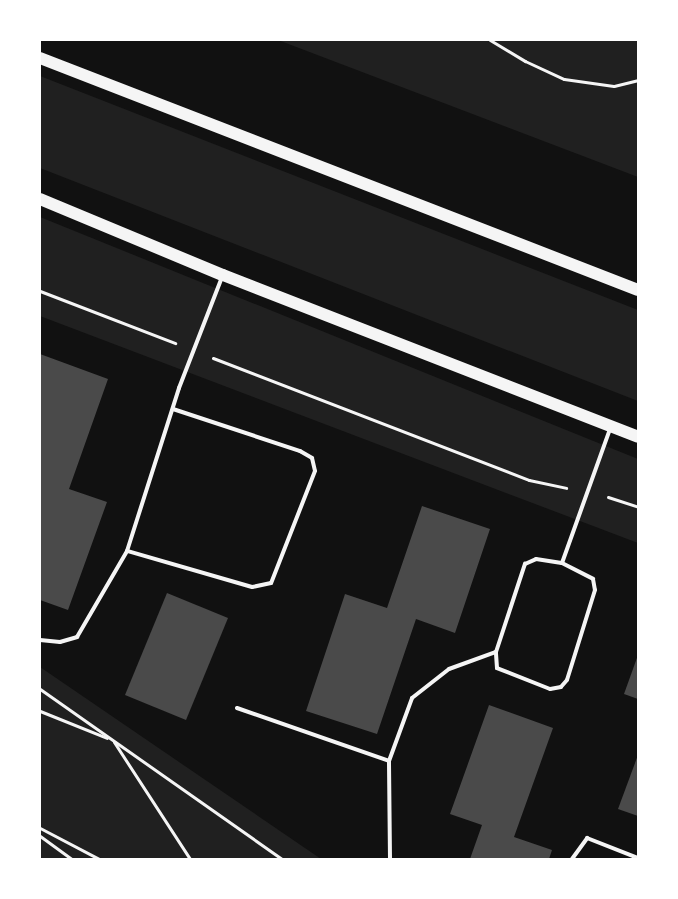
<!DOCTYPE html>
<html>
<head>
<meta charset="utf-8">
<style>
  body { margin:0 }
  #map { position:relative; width:678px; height:899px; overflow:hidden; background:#111; font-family:Poppins,sans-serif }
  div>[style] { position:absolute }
  .green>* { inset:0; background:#202020 }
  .building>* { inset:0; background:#4a4a4a }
  .path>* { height:3px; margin:-1.5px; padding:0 1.5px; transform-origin:1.5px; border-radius:1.5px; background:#f5f5f5 }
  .service>* { height:4px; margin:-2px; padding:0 2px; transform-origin:2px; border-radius:2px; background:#f5f5f5 }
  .primary>* { height:12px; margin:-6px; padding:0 6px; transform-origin:6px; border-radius:6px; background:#f5f5f5 }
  span { translate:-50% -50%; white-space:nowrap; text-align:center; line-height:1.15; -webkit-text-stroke:4px #fff; paint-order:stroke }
  .frame { position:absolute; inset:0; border:41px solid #fff; pointer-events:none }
</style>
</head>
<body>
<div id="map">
  <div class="green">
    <i style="clip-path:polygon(278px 40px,638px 40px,638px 177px)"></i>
    <i style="clip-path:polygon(40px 76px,638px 310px,638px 401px,40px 168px)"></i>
    <i style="clip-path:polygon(40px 217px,638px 459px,638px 543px,40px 316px)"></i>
    <i style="clip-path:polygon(40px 667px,321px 859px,40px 859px)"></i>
  </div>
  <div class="building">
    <i style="clip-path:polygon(40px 354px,108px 379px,69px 489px,107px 502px,68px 610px,40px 600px)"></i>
    <i style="clip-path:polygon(422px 506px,490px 529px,455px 633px,416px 619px,377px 734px,306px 711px,345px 594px,387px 608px)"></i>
    <i style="clip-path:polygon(167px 593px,228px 618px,186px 720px,125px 695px)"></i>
    <i style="clip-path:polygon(638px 655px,638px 699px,624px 694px)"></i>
    <i style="clip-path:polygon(489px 705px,553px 728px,514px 837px,552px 850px,549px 859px,470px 859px,482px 825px,450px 814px)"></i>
    <i style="clip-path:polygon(638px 755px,638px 816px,618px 809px)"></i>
  </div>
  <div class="path">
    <i style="left:490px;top:40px;width:41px;rotate:31deg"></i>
    <i style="left:525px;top:61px;width:43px;rotate:24.8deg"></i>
    <i style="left:564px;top:79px;width:50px;rotate:8deg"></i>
    <i style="left:614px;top:86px;width:25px;rotate:-14deg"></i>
    <i style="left:40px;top:291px;width:145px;rotate:21.1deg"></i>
    <i style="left:213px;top:358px;width:339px;rotate:21.1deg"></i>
    <i style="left:529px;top:480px;width:38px;rotate:12deg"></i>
    <i style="left:608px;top:497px;width:32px;rotate:18deg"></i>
    <i style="left:40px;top:689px;width:296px;rotate:35.1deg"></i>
    <i style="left:40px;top:711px;width:72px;rotate:21.9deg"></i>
    <i style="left:114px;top:742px;width:140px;rotate:57deg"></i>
    <i style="left:40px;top:828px;width:67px;rotate:27.7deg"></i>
    <i style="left:40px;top:836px;width:39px;rotate:36deg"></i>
  </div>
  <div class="service">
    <i style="left:173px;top:409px;width:134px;rotate:18.3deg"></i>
    <i style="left:300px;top:451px;width:14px;rotate:30deg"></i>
    <i style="left:312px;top:458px;width:13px;rotate:77deg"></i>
    <i style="left:315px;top:471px;width:120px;rotate:111.4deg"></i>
    <i style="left:271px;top:583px;width:19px;rotate:168deg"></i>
    <i style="left:252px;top:587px;width:130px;rotate:-163.9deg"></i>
    <i style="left:127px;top:551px;width:171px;rotate:-72.3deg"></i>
    <i style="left:179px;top:388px;width:119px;rotate:-68.8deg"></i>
    <i style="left:536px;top:559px;width:26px;rotate:9deg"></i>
    <i style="left:562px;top:563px;width:35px;rotate:27deg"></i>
    <i style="left:593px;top:579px;width:11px;rotate:80deg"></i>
    <i style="left:595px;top:590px;width:94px;rotate:107.3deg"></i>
    <i style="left:567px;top:680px;width:9px;rotate:131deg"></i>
    <i style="left:561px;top:687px;width:11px;rotate:170deg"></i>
    <i style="left:550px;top:689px;width:57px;rotate:-158.4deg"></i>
    <i style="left:497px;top:668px;width:16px;rotate:-94deg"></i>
    <i style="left:496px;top:652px;width:93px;rotate:-71.8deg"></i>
    <i style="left:525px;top:564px;width:12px;rotate:-24deg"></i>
    <i style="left:562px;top:563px;width:142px;rotate:-70.3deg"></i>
    <i style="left:40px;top:640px;width:20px;rotate:6deg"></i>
    <i style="left:60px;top:642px;width:18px;rotate:-16deg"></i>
    <i style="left:77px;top:637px;width:99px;rotate:-59.8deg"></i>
    <i style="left:237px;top:708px;width:161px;rotate:19.2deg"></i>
    <i style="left:390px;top:859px;width:98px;rotate:-90.6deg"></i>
    <i style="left:389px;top:761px;width:67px;rotate:-69.9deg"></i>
    <i style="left:412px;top:698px;width:47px;rotate:-38.1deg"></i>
    <i style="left:449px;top:669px;width:50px;rotate:-19.9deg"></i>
    <i style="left:572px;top:859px;width:26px;rotate:-54deg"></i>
    <i style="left:587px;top:838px;width:55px;rotate:21.4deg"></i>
  </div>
  <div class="primary">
    <i style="left:40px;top:58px;width:641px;rotate:21.2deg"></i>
    <i style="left:40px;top:199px;width:198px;rotate:22.6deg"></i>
    <i style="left:223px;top:275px;width:445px;rotate:21.3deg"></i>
  </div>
  <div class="frame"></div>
</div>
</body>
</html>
